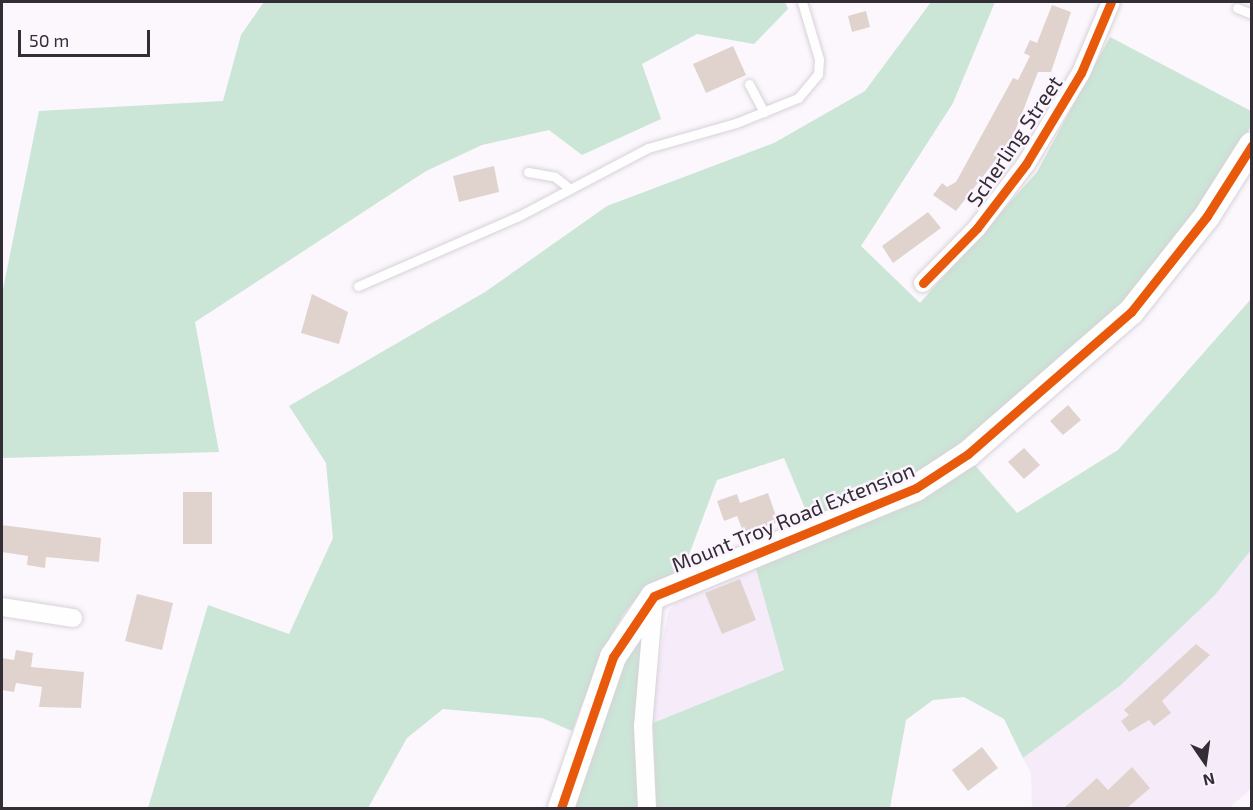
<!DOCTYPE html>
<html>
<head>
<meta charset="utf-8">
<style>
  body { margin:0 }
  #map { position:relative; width:1253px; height:810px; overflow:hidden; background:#fbf7fc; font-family:"Exo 2",sans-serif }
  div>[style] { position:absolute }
  .built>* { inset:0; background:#f6ecf9 }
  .green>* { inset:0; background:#cbe5d6 }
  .building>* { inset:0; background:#e0d3ce }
  .roads { filter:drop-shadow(0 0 2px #d7d2d8) drop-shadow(0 0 2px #d7d2d8) }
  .lane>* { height:9px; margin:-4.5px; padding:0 4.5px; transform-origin:4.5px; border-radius:4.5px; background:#fefeff }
  .street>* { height:18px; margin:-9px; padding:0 9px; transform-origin:9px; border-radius:9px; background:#fefeff }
  .secondary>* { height:26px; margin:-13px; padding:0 13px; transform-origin:13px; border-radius:13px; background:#fefeff }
  .cycleway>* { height:9px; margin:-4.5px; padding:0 4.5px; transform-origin:4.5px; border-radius:4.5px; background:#e8590c }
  span { translate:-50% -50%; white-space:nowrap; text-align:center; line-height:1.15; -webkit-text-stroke:5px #fcf4ff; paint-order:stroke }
  .street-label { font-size:21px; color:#332e35 }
  .frame { position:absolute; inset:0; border:3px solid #332e35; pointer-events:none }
  .north { position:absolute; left:1175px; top:732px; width:60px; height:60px; -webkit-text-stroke:4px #fcf4ff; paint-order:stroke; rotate:167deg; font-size:16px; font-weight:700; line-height:24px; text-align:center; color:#332e35 }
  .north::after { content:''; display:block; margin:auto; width:21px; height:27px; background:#332e35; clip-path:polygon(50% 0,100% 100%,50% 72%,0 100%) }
  .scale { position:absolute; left:18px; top:30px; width:132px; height:27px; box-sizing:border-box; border:3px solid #332e35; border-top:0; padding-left:8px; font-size:18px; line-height:21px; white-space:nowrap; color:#332e35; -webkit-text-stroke:4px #fcf4ff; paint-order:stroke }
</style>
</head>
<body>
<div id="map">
  <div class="built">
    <i style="clip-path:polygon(1251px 550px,1251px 789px,1229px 808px,1032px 808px,1031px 774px,1023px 758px,1121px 685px,1215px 595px)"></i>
    <i style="clip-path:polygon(754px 562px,784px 670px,653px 723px,653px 692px,668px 612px,683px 592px)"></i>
  </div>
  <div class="green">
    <i style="clip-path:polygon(264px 2px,785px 2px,788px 9px,754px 44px,697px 34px,642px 64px,661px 119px,582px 155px,549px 130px,482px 145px,426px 171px,195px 322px,219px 452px,2px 458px,2px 294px,39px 111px,223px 101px,241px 35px)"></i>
    <i style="clip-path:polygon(931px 2px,995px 2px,953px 103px,861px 246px,920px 303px,1037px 172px,1110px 37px,1251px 111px,1251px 126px,1193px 215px,1119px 309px,935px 469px,809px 518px,784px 458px,717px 480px,684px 568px,642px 591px,623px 615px,605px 646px,572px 731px,542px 718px,443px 709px,407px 738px,368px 808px,148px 808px,208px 605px,289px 634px,333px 538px,326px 463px,289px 406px,485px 292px,607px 206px,774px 143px,865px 91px)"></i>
    <i style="clip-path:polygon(1251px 299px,1251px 550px,1215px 595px,1121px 685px,1023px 758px,1004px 719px,964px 697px,933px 700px,906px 720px,890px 808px,656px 808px,653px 723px,784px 670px,754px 562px,918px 502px,973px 463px,1017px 513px,1118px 450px)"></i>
    <i style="clip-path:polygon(644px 625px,636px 728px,639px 808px,575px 808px,624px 659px)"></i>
  </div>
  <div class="building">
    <i style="clip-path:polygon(1052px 5px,1071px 12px,1051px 72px,1038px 72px,1012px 139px,956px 211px,933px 195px,942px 183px,947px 187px,956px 182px,1013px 78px,1018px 80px,1030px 56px,1024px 53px,1030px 40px,1037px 43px)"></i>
    <i style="clip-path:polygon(866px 11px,870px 27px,852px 32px,848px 16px)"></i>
    <i style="clip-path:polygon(733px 46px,746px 75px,706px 93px,693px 64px)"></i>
    <i style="clip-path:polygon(494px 166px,499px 192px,459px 202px,453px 176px)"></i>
    <i style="clip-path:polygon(928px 212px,941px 228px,893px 263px,882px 246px)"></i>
    <i style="clip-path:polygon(312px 294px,348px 312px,339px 344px,301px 333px)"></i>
    <i style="clip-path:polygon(1068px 405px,1081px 420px,1063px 435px,1050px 421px)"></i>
    <i style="clip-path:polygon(1024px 448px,1040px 465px,1024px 479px,1008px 462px)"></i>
    <i style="clip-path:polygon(183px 492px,212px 492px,212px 544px,183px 544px)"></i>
    <i style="clip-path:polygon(768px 493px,778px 522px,744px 534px,737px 516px,724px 521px,717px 501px,737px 494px,740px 503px)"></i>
    <i style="clip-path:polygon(2px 525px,101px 538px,99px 562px,46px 557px,45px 568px,27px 565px,28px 556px,2px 552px)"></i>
    <i style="clip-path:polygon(740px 579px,756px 620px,722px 634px,705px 593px)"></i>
    <i style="clip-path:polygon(137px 594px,173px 603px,162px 650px,125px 641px)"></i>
    <i style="clip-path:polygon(1196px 644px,1210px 655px,1162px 701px,1171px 713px,1154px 726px,1149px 720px,1129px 732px,1121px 721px,1129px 715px,1124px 710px)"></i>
    <i style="clip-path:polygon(16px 650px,33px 653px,31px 667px,84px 672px,81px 708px,39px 707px,42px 687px,16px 683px,14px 692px,2px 690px,2px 658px,14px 660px)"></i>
    <i style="clip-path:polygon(982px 747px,998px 768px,968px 791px,952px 770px)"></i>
    <i style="clip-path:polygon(1132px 767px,1150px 788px,1127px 808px,1064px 808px,1097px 778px,1108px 790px)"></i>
  </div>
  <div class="roads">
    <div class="lane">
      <i style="left:1237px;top:8px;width:16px;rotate:22deg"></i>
      <i style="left:749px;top:84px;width:32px;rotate:62deg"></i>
      <i style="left:528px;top:172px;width:27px;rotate:10deg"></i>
      <i style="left:555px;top:177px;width:18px;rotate:38deg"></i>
      <i style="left:358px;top:286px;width:173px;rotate:-23.5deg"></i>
      <i style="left:517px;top:217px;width:148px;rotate:-27.8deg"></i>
      <i style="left:648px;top:148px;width:91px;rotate:-15.9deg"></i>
      <i style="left:736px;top:123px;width:67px;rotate:-22deg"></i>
      <i style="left:798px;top:98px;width:31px;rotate:-50deg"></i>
      <i style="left:818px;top:74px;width:15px;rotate:-86deg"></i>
      <i style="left:819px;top:59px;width:59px;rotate:-106.6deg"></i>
    </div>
    <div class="street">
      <i style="left:923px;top:283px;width:77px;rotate:-45.5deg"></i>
      <i style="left:977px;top:228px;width:81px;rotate:-52.6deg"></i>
      <i style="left:1026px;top:164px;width:106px;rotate:-58.9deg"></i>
      <i style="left:1081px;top:73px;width:77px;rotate:-67.1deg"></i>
      <i style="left:2px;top:607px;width:72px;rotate:8.8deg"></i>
      <i style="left:647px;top:808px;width:82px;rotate:-92.8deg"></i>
      <i style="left:643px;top:726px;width:128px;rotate:-85.1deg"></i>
    </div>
    <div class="secondary">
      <i style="left:561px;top:808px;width:160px;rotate:-71deg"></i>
      <i style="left:613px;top:657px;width:73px;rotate:-56.1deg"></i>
      <i style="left:654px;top:596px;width:283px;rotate:-22.4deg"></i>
      <i style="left:916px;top:488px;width:62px;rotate:-33.2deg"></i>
      <i style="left:968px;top:454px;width:216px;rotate:-41.1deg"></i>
      <i style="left:1131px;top:312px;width:122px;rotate:-51.6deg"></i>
      <i style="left:1207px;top:216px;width:84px;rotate:-57.6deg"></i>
    </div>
  </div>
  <div class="cycleway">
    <i style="left:923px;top:283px;width:77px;rotate:-45.5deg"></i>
    <i style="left:977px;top:228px;width:81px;rotate:-52.6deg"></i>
    <i style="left:1026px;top:164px;width:106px;rotate:-58.9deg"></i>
    <i style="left:1081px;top:73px;width:77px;rotate:-67.1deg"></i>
    <i style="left:561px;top:808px;width:160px;rotate:-71deg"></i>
    <i style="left:613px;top:657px;width:73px;rotate:-56.1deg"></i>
    <i style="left:654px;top:596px;width:283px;rotate:-22.4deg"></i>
    <i style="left:916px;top:488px;width:62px;rotate:-33.2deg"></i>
    <i style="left:968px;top:454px;width:216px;rotate:-41.1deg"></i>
    <i style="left:1131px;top:312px;width:122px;rotate:-51.6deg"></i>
    <i style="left:1207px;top:216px;width:84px;rotate:-57.6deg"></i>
  </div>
  <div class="street-label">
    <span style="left:1014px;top:141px;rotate:-56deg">Scherling Street</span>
    <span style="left:793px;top:517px;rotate:-22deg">Mount Troy Road Extension</span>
  </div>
  <div class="frame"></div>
  <div class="north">N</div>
  <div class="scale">50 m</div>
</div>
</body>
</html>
